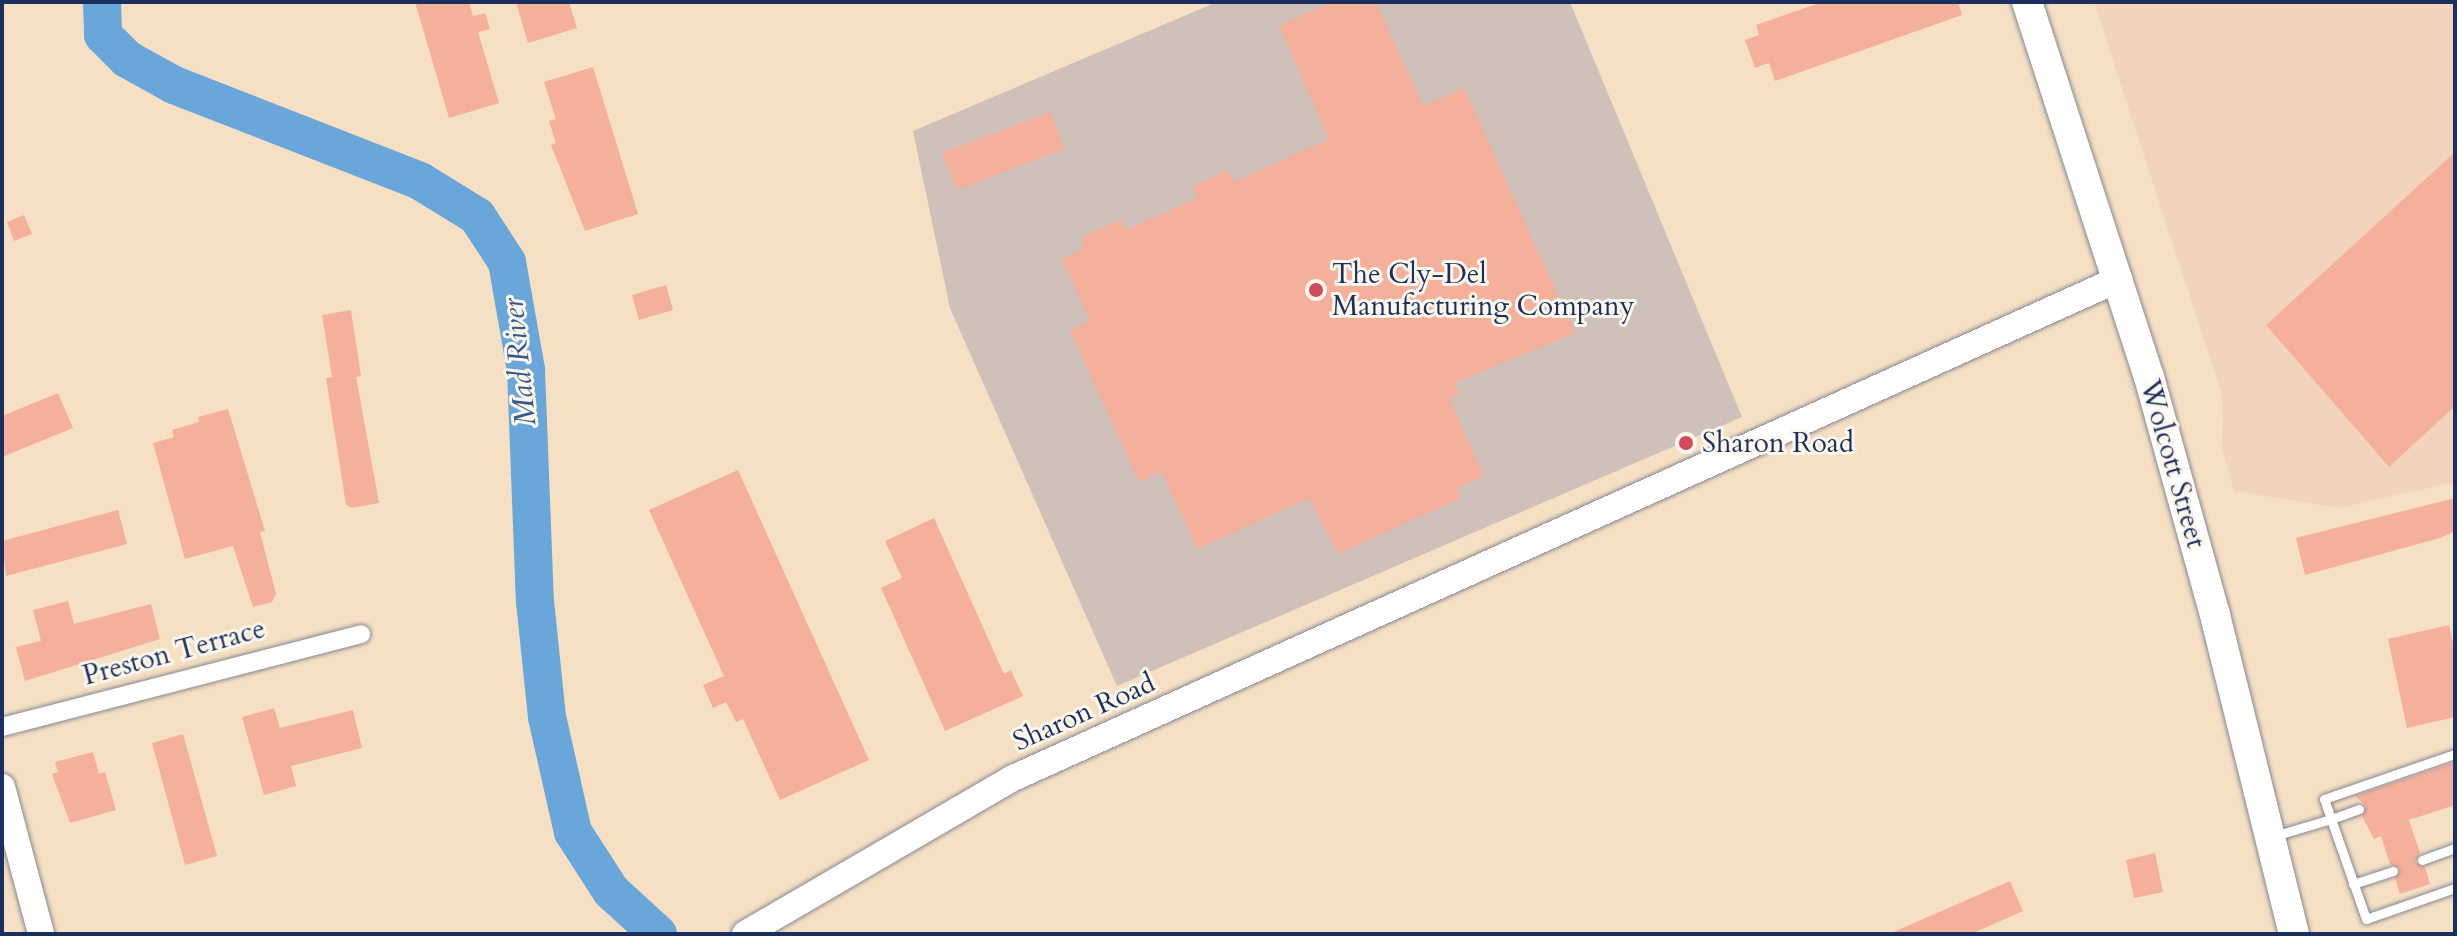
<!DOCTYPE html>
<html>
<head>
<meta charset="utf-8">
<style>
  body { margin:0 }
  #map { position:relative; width:2457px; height:936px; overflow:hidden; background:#f5e0c4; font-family:Cardo,serif }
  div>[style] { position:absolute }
  .built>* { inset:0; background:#f2d4be }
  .industrial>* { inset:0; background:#cfc0ba }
  .river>* { height:38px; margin:-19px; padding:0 19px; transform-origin:19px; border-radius:19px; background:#69a6da }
  .building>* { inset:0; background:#f5b09b }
  .roads { filter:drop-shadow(0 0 2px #888891) drop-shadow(0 0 2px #888891) }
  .lane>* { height:9px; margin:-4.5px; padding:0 4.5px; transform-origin:4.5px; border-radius:4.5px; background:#fff }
  .street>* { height:18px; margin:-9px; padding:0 9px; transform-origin:9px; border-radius:9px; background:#fff }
  .secondary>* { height:26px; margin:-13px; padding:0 13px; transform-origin:13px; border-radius:13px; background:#fff }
  .primary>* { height:30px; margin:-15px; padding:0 15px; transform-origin:15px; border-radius:15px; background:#fff }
  .dots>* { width:22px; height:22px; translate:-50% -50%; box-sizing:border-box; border:4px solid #fbf7ec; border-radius:50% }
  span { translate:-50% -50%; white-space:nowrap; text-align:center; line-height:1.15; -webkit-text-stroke:6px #fbf7ec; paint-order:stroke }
  .poi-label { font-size:28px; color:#1b2f5e }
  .left { translate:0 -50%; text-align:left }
  .street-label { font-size:28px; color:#1b2f5e }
  .water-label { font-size:30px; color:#365989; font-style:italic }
  .frame { position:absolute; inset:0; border:4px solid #1b2f5e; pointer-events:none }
</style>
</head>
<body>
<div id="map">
  <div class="built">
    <i style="clip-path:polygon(2094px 2px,2455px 2px,2455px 482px,2338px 508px,2234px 491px,2222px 448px,2223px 398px)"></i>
  </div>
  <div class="industrial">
    <i style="clip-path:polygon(1217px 2px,1570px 2px,1742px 417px,1117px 686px,950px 308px,913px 131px)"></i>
  </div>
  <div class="river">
    <i style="left:102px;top:2px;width:33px;rotate:88deg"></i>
    <i style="left:103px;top:35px;width:34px;rotate:45deg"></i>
    <i style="left:127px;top:59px;width:54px;rotate:29deg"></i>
    <i style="left:174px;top:85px;width:264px;rotate:21.3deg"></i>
    <i style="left:420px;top:181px;width:67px;rotate:31.6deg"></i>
    <i style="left:477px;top:216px;width:55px;rotate:56.9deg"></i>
    <i style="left:507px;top:262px;width:110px;rotate:80deg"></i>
    <i style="left:526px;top:370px;width:231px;rotate:87.8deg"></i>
    <i style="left:535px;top:601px;width:117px;rotate:84.1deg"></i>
    <i style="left:547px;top:717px;width:118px;rotate:77.3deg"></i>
    <i style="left:573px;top:832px;width:70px;rotate:57.2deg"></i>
    <i style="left:611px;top:891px;width:64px;rotate:42.5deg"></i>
  </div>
  <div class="building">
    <i style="clip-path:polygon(415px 2px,469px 2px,473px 16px,485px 13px,490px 29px,478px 32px,499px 103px,449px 118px)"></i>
    <i style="clip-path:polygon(516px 2px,569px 2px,577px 28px,528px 43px)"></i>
    <i style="clip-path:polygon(1332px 2px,1376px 2px,1423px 106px,1464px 88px,1575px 333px,1455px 383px,1460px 394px,1449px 398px,1484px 476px,1457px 488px,1461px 498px,1338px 554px,1309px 498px,1197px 549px,1162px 472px,1139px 482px,1070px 330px,1090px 321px,1062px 259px,1083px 249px,1082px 237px,1121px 219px,1126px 230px,1198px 198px,1193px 186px,1228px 170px,1234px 182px,1329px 139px,1279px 26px)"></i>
    <i style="clip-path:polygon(1822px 2px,1958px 2px,1962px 15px,1775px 81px,1769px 63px,1755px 68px,1745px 40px,1759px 35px,1756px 25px)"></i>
    <i style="clip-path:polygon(593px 67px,638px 214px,585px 231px,551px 145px,556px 143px,549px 121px,556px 119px,544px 82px)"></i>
    <i style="clip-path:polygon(1050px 112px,1064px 149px,957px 190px,942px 153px)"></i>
    <i style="clip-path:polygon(2455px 152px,2455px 406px,2389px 467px,2266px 325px)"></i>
    <i style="clip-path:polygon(24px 215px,32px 234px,14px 241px,7px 222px)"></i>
    <i style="clip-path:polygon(666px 285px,673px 310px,639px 320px,632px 295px)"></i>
    <i style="clip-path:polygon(351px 310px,361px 376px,356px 377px,379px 503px,352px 508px,346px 505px,326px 378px,332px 377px,322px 315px)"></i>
    <i style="clip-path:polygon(58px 393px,73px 428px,2px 457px,2px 416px)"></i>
    <i style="clip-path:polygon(228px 409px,265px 531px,260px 532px,276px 594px,272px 602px,253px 607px,233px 546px,185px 559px,153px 443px,174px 437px,172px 430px,199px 422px,198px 417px)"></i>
    <i style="clip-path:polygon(738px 470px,869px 760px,780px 800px,743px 719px,736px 722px,726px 702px,713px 708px,703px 685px,724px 676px,649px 510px)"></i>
    <i style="clip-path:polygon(2455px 498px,2455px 531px,2440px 538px,2305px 575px,2296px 538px)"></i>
    <i style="clip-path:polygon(118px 510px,127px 544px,6px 576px,2px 541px)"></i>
    <i style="clip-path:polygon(934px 518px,1004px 674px,1011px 670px,1023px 696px,945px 731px,881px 588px,902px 578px,885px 541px)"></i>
    <i style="clip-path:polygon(68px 601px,74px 624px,151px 604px,160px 639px,25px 681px,16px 647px,41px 641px,33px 610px)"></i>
    <i style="clip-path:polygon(2449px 625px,2455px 652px,2455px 717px,2407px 728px,2388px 639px)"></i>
    <i style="clip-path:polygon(274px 708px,280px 728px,353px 710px,362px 748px,291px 766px,296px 786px,264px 795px,242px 717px)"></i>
    <i style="clip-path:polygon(183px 734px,217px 856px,185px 865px,152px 743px)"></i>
    <i style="clip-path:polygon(93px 752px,99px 774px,105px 772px,116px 810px,70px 823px,52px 774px,58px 772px,55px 762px)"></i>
    <i style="clip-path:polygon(2455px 762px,2455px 805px,2409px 820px,2420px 853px,2415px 862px,2425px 867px,2430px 884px,2400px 894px,2395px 878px,2400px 868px,2390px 864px,2381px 836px,2374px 839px,2362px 816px,2366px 806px,2355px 796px)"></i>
    <i style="clip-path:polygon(2155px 853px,2163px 892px,2134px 898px,2126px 860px)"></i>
    <i style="clip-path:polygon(2010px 881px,2023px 911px,1971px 934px,1889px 934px)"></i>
  </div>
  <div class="roads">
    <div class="lane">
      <i style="left:2359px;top:809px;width:30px;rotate:160deg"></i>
      <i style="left:2331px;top:819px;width:21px;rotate:-109deg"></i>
      <i style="left:2324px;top:799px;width:139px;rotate:-19deg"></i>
      <i style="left:2274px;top:836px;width:59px;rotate:-16.6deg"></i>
      <i style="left:2331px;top:819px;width:106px;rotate:70.7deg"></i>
      <i style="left:2366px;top:919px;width:94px;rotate:-19.2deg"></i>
      <i style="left:2422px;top:860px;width:35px;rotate:-20deg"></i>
      <i style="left:2353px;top:884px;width:42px;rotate:-18deg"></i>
    </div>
    <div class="street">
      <i style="left:2px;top:727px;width:371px;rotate:-14.5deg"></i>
    </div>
    <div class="secondary">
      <i style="left:2px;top:787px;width:152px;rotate:75.1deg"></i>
      <i style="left:745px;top:934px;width:308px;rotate:-30.2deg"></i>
      <i style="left:1011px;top:779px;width:1216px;rotate:-24.29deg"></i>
    </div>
    <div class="primary">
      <i style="left:2027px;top:2px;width:394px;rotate:72deg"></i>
      <i style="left:2149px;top:377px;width:247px;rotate:74.5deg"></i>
      <i style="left:2215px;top:615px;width:329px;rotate:76.1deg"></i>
    </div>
  </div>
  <div class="dots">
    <i style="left:1316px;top:290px;background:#d1495b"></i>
    <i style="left:1686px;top:443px;background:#d1495b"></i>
  </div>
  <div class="poi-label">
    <span class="left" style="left:1332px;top:290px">The Cly-Del<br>Manufacturing Company</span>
    <span class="left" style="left:1702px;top:443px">Sharon Road</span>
  </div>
  <div class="street-label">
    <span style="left:2173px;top:464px;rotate:74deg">Wolcott Street</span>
    <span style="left:174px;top:652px;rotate:-15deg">Preston Terrace</span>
    <span style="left:1084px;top:712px;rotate:-24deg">Sharon Road</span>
  </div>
  <div class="water-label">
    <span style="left:520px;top:362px;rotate:-96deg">Mad River</span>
  </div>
  <div class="frame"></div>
</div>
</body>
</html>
